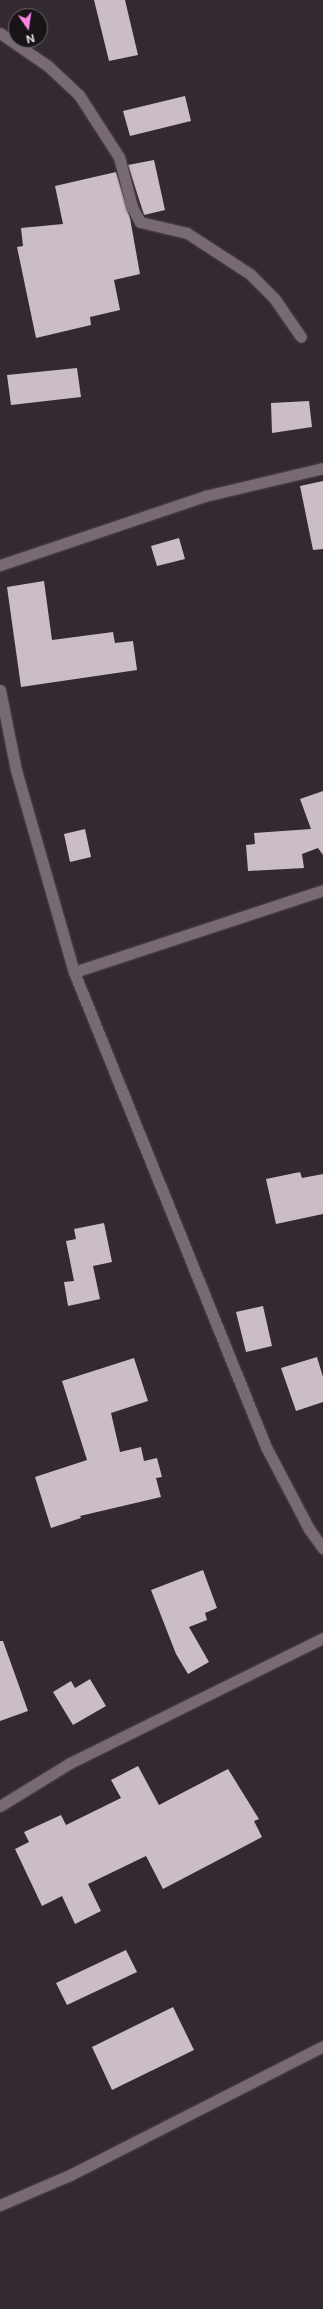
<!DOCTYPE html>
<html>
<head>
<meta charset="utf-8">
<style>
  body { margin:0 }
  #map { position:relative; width:323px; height:2309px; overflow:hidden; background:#332930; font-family:"Public Sans",sans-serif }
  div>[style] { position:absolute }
  .building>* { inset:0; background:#cabdc6 }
  .roads { filter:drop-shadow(0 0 1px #4f464d) drop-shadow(0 0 1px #4f464d) }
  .minor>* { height:11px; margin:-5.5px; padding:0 5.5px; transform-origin:5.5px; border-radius:5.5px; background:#776a73 }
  span { translate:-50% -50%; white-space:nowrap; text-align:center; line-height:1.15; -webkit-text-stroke:4px #181316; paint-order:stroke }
  .north { position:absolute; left:8px; top:8px; width:40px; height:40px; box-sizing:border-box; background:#181316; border:1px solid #6a6468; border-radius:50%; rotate:167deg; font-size:11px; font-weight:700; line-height:16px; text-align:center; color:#e5dee3 }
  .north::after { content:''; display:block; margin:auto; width:14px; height:18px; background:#fc86e4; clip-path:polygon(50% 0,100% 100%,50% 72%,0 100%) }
</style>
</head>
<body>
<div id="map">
  <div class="building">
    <i style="clip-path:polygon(94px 0,125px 0,138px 55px,109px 61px)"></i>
    <i style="clip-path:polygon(185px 96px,191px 121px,130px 136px,123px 111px)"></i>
    <i style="clip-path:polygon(154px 160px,165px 210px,144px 215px,128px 165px)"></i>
    <i style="clip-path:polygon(116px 172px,130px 218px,140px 274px,114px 280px,120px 310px,90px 317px,91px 325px,36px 338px,17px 247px,23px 246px,21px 228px,63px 224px,55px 186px)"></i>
    <i style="clip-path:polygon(77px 368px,81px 397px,11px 405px,7px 375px)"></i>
    <i style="clip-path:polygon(309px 401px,312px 427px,272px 433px,271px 403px)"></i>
    <i style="clip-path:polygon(323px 481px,323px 549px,313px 550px,300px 486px)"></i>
    <i style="clip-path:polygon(179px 538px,185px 559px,157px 566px,151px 546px)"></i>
    <i style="clip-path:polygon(44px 581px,52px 640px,113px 632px,115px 643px,133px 641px,137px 670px,21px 687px,7px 587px)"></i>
    <i style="clip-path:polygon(323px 791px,323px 855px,318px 848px,302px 854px,304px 868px,248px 871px,246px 845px,255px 844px,254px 833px,311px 829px,300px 799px)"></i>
    <i style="clip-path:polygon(85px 829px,91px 857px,70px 862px,64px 834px)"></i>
    <i style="clip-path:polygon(300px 1172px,302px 1178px,323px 1174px,323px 1214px,276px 1224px,266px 1179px)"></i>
    <i style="clip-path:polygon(104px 1223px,112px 1262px,93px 1266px,100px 1299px,68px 1306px,64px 1282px,74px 1281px,66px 1241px,76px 1239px,74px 1229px)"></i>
    <i style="clip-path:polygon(263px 1306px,272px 1346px,246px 1352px,236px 1312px)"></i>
    <i style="clip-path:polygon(317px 1357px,323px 1377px,323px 1402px,296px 1411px,281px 1368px)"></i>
    <i style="clip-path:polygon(134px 1358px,148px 1401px,111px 1413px,120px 1452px,141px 1447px,144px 1461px,157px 1458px,162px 1477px,156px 1478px,161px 1497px,80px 1516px,81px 1518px,51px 1528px,35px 1477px,87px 1460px,62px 1381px)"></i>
    <i style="clip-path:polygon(203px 1570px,217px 1608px,205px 1613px,207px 1620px,189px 1627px,209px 1662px,188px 1674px,176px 1654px,151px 1590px)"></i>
    <i style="clip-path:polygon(0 1641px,3px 1641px,28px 1711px,0 1721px)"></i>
    <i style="clip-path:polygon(90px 1679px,106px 1706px,73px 1725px,53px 1692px,71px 1681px,75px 1688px)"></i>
    <i style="clip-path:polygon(138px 1766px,159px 1805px,228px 1769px,259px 1819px,254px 1821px,262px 1837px,163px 1889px,146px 1856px,88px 1884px,101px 1911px,75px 1924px,62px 1896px,42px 1906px,15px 1849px,29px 1842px,24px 1832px,61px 1815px,66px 1825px,121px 1798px,111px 1780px)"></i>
    <i style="clip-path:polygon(126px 1950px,137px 1972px,67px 2005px,56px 1983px)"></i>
    <i style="clip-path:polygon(173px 2007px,194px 2050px,112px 2090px,92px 2047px)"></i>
  </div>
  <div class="roads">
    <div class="minor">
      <i style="left:0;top:33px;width:58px;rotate:34.5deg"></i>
      <i style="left:48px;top:66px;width:42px;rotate:43.1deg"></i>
      <i style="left:79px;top:95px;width:74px;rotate:57.2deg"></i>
      <i style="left:119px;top:157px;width:52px;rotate:75.4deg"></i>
      <i style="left:132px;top:207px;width:17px;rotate:62deg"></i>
      <i style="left:140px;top:222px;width:48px;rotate:13.2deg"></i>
      <i style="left:187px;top:233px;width:75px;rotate:33.1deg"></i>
      <i style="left:250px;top:274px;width:34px;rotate:45deg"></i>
      <i style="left:274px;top:298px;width:47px;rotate:55.3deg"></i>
      <i style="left:0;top:565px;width:216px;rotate:-18.6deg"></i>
      <i style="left:205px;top:496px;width:121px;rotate:-13.3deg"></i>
      <i style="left:0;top:690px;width:82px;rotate:78.7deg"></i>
      <i style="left:16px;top:770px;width:210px;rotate:74deg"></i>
      <i style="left:74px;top:972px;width:512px;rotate:67.99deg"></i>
      <i style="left:266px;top:1447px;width:93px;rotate:62.3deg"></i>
      <i style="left:309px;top:1529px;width:24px;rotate:54deg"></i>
      <i style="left:74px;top:972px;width:262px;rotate:-18.2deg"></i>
      <i style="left:0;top:1806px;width:82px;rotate:-31.6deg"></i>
      <i style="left:70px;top:1763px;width:282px;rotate:-26.3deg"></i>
      <i style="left:0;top:2205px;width:76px;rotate:-23.2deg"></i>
      <i style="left:70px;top:2175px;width:284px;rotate:-27deg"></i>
    </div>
  </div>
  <div class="north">N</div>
</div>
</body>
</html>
